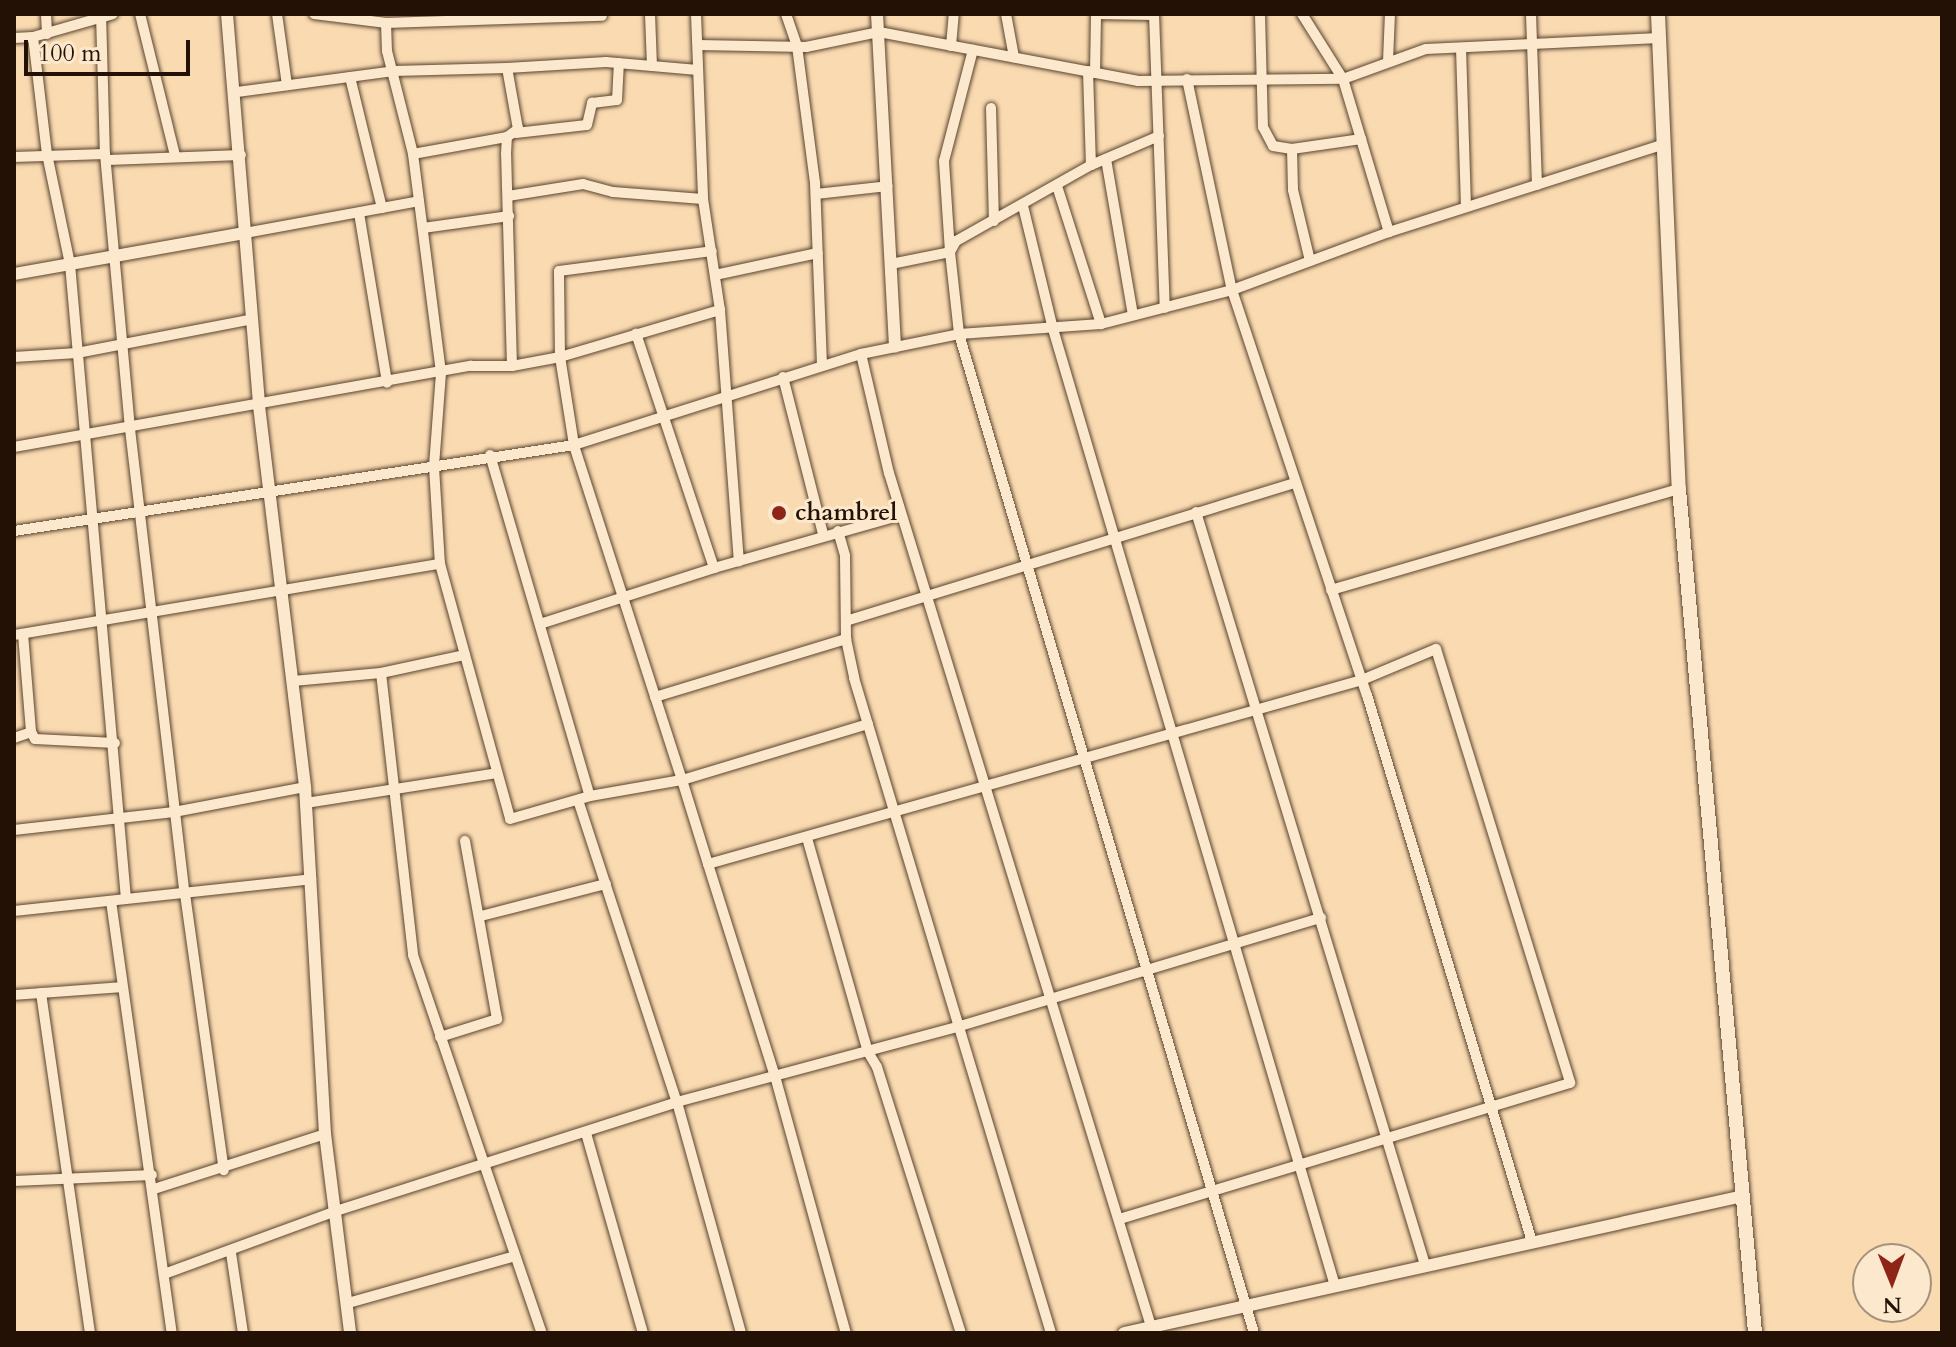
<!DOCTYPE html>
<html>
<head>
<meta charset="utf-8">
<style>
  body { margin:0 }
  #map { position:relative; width:1956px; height:1347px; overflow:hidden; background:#fadbb1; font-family:Cardo,serif }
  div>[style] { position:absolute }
  .roads { filter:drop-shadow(0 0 2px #594431) drop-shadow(0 0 2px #594431) }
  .minor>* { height:10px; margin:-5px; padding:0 5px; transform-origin:5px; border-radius:5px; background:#fce8cc }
  .tertiary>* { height:12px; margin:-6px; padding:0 6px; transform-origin:6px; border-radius:6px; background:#fce8cc }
  .secondary>* { height:14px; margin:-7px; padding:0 7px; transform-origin:7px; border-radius:7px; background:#fce8cc }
  .dots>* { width:22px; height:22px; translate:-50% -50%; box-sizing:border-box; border:4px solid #fce8cc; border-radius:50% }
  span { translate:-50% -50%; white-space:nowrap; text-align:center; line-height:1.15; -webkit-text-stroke:6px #fce8cc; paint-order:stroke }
  .poi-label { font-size:24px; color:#231106; font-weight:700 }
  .left { translate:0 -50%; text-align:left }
  .frame { position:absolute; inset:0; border:16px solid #231106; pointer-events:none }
  .north { position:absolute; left:1852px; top:1243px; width:80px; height:80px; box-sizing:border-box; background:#fce8cc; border:2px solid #a5927d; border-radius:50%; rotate:179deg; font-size:22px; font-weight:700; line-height:32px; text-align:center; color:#231106 }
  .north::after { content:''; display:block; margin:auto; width:28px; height:36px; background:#8f2418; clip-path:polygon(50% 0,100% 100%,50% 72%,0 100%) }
  .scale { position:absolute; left:24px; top:40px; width:166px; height:36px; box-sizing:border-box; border:4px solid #231106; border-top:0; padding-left:10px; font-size:24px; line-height:28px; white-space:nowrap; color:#231106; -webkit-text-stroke:6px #fce8cc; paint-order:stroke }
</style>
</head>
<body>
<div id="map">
  <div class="roads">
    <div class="minor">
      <i style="left:46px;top:14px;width:20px;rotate:87deg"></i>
      <i style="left:101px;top:14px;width:140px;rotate:88.4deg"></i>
      <i style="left:105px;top:154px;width:276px;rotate:84.8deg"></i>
      <i style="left:130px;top:429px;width:468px;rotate:83.3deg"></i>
      <i style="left:185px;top:894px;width:279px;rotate:82deg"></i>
      <i style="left:140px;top:14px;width:145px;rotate:76.1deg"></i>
      <i style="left:277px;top:14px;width:72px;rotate:82deg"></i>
      <i style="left:314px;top:14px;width:73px;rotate:7.1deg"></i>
      <i style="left:386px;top:23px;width:216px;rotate:-1.9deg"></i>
      <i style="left:650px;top:14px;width:52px;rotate:87.8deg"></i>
      <i style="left:696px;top:14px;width:185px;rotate:87.8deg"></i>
      <i style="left:703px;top:199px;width:112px;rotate:81.3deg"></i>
      <i style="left:720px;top:310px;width:252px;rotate:85.7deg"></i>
      <i style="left:786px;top:14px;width:34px;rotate:71deg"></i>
      <i style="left:797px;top:46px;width:138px;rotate:82.5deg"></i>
      <i style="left:815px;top:183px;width:180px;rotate:87.8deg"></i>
      <i style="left:1006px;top:14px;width:44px;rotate:79.5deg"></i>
      <i style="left:1096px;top:14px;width:58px;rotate:1deg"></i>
      <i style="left:1154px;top:14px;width:294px;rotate:87.9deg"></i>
      <i style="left:1260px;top:14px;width:113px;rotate:88.5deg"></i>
      <i style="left:1263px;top:127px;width:21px;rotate:62deg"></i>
      <i style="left:1273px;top:146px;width:19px;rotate:9deg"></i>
      <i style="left:1292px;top:149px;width:70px;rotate:-8.2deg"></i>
      <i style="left:1302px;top:14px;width:77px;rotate:57.8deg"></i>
      <i style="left:1343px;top:79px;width:160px;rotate:73.3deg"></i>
      <i style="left:1531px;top:14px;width:171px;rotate:88deg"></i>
      <i style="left:386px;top:23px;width:28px;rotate:88deg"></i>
      <i style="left:387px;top:51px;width:106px;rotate:75.8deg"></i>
      <i style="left:413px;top:154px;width:221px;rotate:82.7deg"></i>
      <i style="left:441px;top:373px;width:94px;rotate:94.3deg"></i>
      <i style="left:434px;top:467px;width:97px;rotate:86.5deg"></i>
      <i style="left:440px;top:564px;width:264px;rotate:74.6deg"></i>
      <i style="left:510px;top:819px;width:83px;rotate:-16deg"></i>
      <i style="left:590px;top:796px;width:93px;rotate:-9.9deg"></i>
      <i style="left:682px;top:780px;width:352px;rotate:-107.9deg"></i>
      <i style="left:574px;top:445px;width:89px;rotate:-99deg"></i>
      <i style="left:560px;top:357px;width:86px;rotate:-90.7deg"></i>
      <i style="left:559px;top:271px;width:154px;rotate:-7.4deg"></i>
      <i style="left:33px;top:37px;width:118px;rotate:83.2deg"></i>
      <i style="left:47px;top:154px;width:112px;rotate:78.2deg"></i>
      <i style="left:70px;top:264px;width:637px;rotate:84.96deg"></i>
      <i style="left:14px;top:38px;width:19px;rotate:-3deg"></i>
      <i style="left:33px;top:37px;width:83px;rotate:-16deg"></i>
      <i style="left:698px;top:45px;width:108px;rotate:1.1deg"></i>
      <i style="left:806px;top:47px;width:75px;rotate:-11.6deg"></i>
      <i style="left:879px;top:32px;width:264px;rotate:10.7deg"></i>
      <i style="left:1138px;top:81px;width:205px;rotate:-0.6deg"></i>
      <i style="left:1343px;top:79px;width:88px;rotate:-19.9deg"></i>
      <i style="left:1426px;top:49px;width:233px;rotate:-2.7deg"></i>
      <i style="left:951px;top:46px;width:32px;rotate:-85deg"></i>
      <i style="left:1461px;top:48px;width:159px;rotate:88.2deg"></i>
      <i style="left:1388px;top:61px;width:47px;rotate:-87.6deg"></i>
      <i style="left:1088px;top:71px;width:94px;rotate:88.2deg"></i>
      <i style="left:1095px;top:73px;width:59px;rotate:-89deg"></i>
      <i style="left:350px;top:77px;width:135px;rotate:76.3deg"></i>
      <i style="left:1187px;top:79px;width:216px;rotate:78deg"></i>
      <i style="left:1232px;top:290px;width:427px;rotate:71.6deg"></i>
      <i style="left:1367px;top:695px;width:571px;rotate:73.21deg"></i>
      <i style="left:237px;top:92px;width:158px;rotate:-7.6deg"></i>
      <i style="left:394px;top:71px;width:113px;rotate:-1.5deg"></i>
      <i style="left:991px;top:108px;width:113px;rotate:88.5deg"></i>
      <i style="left:516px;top:133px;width:71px;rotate:-6.4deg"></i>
      <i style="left:587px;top:125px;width:23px;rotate:-77deg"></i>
      <i style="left:592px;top:103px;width:25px;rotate:-7deg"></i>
      <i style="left:617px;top:100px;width:37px;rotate:-87deg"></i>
      <i style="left:1159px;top:136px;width:74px;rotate:156.9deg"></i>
      <i style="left:1091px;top:165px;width:155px;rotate:150.6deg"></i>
      <i style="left:956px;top:241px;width:13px;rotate:119deg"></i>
      <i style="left:950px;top:252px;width:82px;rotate:83.7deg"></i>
      <i style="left:959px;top:334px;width:1042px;rotate:73.55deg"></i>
      <i style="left:1292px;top:149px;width:41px;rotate:88.6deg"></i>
      <i style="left:1293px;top:190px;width:73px;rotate:76.5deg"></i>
      <i style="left:413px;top:154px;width:96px;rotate:-10.3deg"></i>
      <i style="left:14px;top:157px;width:91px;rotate:-1.9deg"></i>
      <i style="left:1106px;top:159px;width:158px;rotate:80.2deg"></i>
      <i style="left:108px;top:160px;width:133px;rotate:-2.2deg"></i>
      <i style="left:1057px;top:186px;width:145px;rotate:72.3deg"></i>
      <i style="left:816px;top:194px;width:72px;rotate:-6.3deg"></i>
      <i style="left:508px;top:196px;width:76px;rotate:-9.1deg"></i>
      <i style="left:583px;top:184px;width:31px;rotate:15deg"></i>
      <i style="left:613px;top:192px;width:90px;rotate:4.4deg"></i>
      <i style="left:1023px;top:206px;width:127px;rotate:76.3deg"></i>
      <i style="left:1053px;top:329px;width:998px;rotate:73.58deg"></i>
      <i style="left:359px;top:213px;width:172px;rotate:80.6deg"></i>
      <i style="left:423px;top:228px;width:87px;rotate:-7.9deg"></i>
      <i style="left:245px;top:233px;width:177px;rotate:-10.4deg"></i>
      <i style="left:891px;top:264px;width:60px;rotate:-11.5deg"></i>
      <i style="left:950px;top:252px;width:91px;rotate:-93.8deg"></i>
      <i style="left:944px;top:161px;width:115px;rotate:-75.4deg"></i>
      <i style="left:715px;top:275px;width:105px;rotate:-12.1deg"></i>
      <i style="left:861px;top:354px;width:122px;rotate:76.8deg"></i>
      <i style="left:889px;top:473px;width:900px;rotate:72.93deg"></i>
      <i style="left:14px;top:357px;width:63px;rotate:-3.6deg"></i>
      <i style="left:77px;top:353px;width:179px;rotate:-10.9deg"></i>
      <i style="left:512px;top:366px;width:212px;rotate:-91.6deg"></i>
      <i style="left:506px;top:154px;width:17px;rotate:-87deg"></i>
      <i style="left:507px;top:137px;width:14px;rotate:-36deg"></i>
      <i style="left:518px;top:129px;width:62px;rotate:-100.2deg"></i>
      <i style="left:507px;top:68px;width:99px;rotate:-3.5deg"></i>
      <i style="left:606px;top:62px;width:92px;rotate:5deg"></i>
      <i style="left:783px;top:377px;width:162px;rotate:75.7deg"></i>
      <i style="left:14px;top:447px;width:464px;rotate:-10.1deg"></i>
      <i style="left:471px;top:366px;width:41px"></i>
      <i style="left:512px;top:366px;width:49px;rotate:-10.6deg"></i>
      <i style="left:560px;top:357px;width:167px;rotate:-16.4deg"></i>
      <i style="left:490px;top:455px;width:355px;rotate:73.7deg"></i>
      <i style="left:1196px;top:512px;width:787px;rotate:73.08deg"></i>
      <i style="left:14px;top:531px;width:567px;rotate:-8.73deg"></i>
      <i style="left:574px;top:445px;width:301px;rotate:-17.6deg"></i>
      <i style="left:861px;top:354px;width:100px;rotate:-11.5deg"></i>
      <i style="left:959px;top:334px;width:142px;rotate:-4deg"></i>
      <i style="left:1101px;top:324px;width:135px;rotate:-14.5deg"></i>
      <i style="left:1232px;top:290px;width:167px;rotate:-20.3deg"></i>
      <i style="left:1389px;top:232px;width:286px;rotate:-17.7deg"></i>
      <i style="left:838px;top:531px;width:26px;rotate:74deg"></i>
      <i style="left:845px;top:556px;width:83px;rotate:89.3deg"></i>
      <i style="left:846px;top:639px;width:40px;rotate:78deg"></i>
      <i style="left:854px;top:678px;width:684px;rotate:73.26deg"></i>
      <i style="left:714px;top:568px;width:194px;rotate:-15.8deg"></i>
      <i style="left:1331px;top:590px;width:362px;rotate:-16.2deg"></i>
      <i style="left:849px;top:620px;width:467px;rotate:-17.1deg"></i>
      <i style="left:540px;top:624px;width:183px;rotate:-17.8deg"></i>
      <i style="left:714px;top:568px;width:247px;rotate:-108.4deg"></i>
      <i style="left:23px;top:634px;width:98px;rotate:85.3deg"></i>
      <i style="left:14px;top:635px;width:432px;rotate:-9.5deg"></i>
      <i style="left:381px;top:673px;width:284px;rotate:83.5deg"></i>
      <i style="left:413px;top:955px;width:399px;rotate:71.2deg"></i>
      <i style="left:293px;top:681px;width:88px;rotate:-5.2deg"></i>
      <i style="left:381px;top:673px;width:86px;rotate:-12.1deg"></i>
      <i style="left:655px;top:697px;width:200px;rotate:-16.9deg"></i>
      <i style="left:868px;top:724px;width:194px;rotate:163.2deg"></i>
      <i style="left:682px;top:780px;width:88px;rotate:72.8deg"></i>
      <i style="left:708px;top:864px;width:679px;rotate:-15.71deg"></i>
      <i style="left:1362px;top:680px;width:80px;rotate:-22.7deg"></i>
      <i style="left:1436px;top:649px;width:454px;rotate:72.8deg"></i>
      <i style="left:1570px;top:1083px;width:471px;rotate:163.2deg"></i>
      <i style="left:14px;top:738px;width:18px;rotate:-19deg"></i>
      <i style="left:31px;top:732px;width:8px;rotate:60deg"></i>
      <i style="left:35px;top:739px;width:80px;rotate:2.9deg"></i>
      <i style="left:578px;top:800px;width:318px;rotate:71.9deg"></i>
      <i style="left:677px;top:1102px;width:240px;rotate:74.5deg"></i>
      <i style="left:306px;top:803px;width:193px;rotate:-8.9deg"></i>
      <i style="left:14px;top:830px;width:161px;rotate:-6.4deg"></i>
      <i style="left:174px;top:812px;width:133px;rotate:-10.8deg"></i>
      <i style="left:807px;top:838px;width:223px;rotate:74.1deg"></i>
      <i style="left:868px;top:1052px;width:17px;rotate:59deg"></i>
      <i style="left:877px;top:1067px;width:279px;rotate:72.5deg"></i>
      <i style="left:708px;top:864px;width:222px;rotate:72.5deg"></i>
      <i style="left:775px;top:1076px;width:267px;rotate:74.6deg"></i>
      <i style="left:111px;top:901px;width:436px;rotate:82deg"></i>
      <i style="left:14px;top:911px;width:299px;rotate:-6.1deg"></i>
      <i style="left:481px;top:916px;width:129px;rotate:-14.4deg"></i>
      <i style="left:41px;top:993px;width:344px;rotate:81.8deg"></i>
      <i style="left:14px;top:995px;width:108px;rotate:-4.2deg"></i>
      <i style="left:440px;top:1037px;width:60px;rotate:-17.5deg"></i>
      <i style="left:497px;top:1019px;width:181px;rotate:-100.2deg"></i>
      <i style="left:586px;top:1133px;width:208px;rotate:74.1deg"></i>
      <i style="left:14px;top:1181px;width:138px;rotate:-2.5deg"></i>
      <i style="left:154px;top:1189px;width:180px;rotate:-17.8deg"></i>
      <i style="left:231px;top:1253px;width:81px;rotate:81.5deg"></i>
      <i style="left:164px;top:1274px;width:183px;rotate:-20.1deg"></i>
      <i style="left:336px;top:1211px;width:358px;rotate:-17.7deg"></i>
      <i style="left:677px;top:1102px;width:293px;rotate:-15deg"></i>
      <i style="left:960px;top:1026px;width:377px;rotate:-16.7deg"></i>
      <i style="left:348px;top:1303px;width:173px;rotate:-15.7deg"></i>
    </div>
    <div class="tertiary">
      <i style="left:227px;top:14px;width:393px;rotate:85.3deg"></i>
      <i style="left:259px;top:406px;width:384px;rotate:83.1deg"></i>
      <i style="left:305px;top:787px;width:348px;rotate:86.7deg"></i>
      <i style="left:325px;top:1134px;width:201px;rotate:82.8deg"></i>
      <i style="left:877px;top:14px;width:333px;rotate:86.9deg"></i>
      <i style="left:14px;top:274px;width:235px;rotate:-10.1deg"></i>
      <i style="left:1124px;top:1333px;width:634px;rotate:-12.48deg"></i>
    </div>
    <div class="secondary">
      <i style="left:1658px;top:14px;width:475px;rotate:87.5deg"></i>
      <i style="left:1679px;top:489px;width:847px;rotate:84.85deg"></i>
    </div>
  </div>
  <div class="dots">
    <i style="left:779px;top:513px;background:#8f2418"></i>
  </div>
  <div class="poi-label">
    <span class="left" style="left:795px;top:513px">chambrel</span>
  </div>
  <div class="frame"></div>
  <div class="north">N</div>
  <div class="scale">100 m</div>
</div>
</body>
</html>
